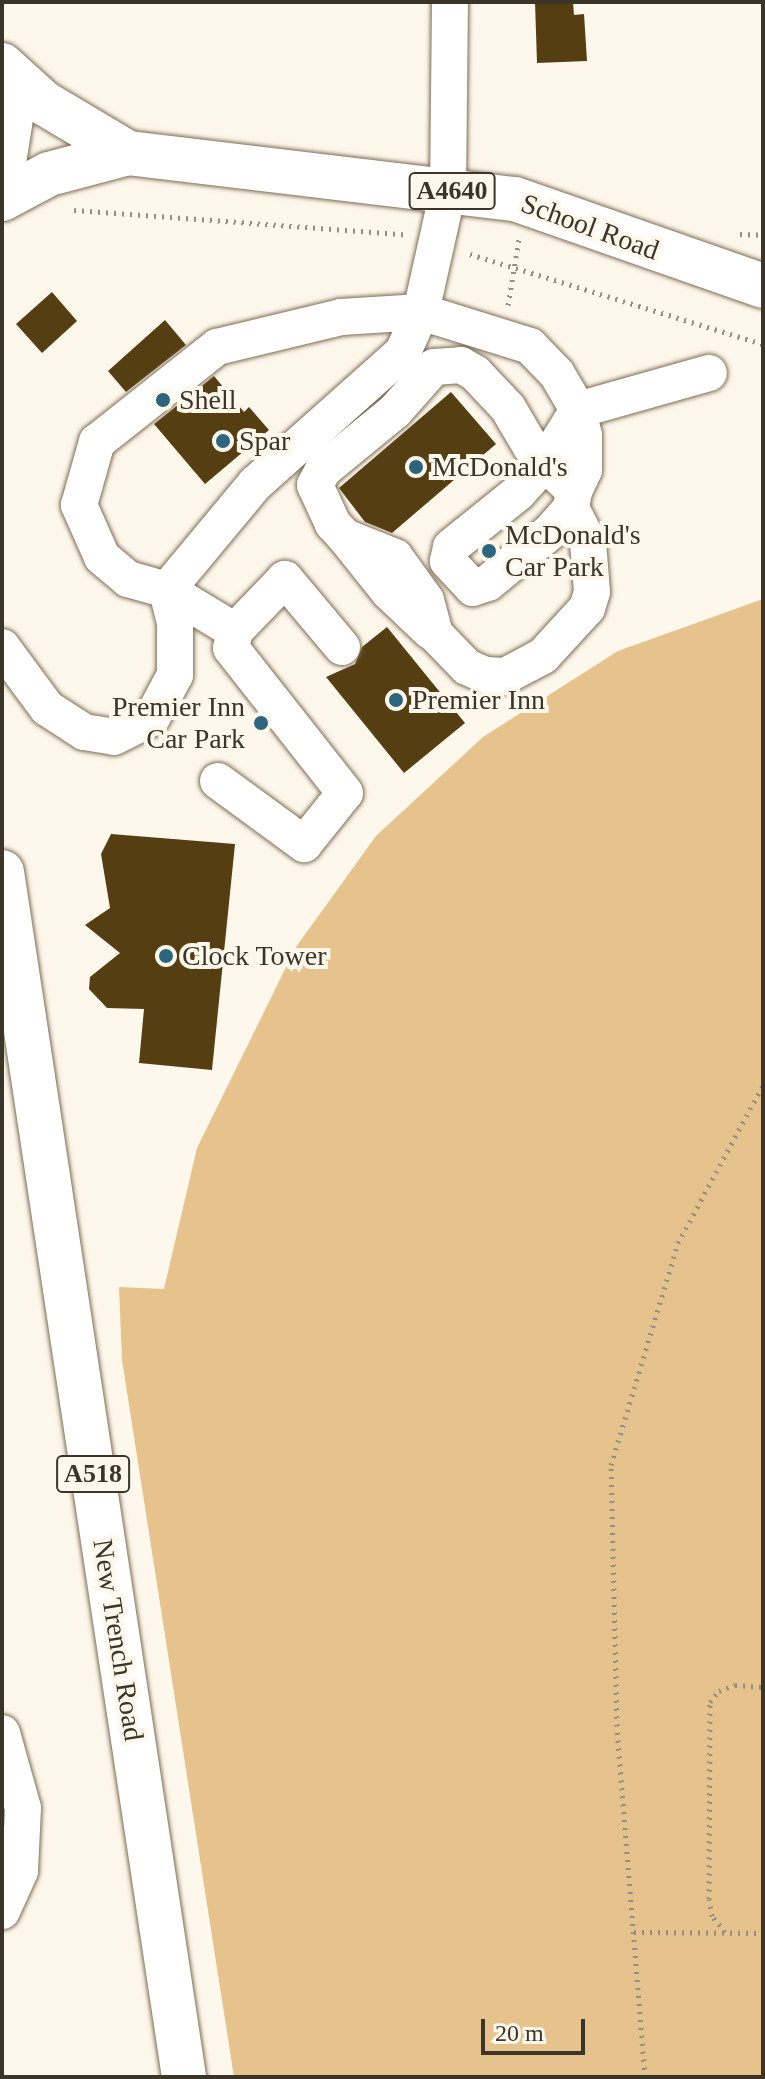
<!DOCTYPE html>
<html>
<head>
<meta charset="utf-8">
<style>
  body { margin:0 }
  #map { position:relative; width:765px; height:2079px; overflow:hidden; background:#fef7eb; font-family:Georgia,serif }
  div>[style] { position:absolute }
  .green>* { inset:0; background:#e6c38c }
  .building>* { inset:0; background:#563e13 }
  .path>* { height:5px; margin-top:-2.5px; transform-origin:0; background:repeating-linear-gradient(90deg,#958e83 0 2px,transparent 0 8px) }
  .roads { filter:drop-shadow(0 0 2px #7d6c53) drop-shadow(0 0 2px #7d6c53) }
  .minor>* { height:36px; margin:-18px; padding:0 18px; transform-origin:18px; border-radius:18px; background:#fff }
  .major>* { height:44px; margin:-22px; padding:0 22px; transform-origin:22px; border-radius:22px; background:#fff }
  .highway>* { height:44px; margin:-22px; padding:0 22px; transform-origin:22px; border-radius:22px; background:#fff }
  .dots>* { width:22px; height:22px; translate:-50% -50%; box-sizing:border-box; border:4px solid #fef7eb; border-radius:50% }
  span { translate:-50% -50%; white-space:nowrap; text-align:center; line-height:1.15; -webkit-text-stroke:8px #fef7eb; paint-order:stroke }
  .shield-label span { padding:2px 6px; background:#fef7eb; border:2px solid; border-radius:6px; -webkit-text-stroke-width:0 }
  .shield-label { font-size:26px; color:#3b3429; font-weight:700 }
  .street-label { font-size:28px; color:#3b3429 }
  .poi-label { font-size:28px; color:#3b3429 }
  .left { translate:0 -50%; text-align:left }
  .right { translate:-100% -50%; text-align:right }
  .frame { position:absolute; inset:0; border:4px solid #3b3429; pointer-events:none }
  .scale { position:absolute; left:481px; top:2019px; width:104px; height:36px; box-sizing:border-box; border:4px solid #3b3429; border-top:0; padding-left:10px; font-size:24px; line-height:28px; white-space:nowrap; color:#3b3429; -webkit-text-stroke:6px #fef7eb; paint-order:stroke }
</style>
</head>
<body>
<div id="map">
  <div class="green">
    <i style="clip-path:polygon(763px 599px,763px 2077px,234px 2077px,122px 1360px,119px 1287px,164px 1289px,197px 1148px,296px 947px,376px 836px,483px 737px,618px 651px)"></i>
  </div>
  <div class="building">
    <i style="clip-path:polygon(535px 2px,573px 2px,574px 15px,584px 14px,587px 61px,537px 63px)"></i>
    <i style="clip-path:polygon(52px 292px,77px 321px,42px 353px,16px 324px)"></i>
    <i style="clip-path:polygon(165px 320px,186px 345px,126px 392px,108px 371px)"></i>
    <i style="clip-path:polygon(214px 376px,244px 412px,249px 407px,269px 430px,205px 484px,154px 424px)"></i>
    <i style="clip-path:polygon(451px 392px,496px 444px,392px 533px,365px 522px,339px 488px)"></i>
    <i style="clip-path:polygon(387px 627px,465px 723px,404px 773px,326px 677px,355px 664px,362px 647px)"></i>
    <i style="clip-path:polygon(111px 834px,235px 844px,212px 1070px,139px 1063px,144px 1009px,107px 1008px,89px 989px,90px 977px,120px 953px,85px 925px,110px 908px,101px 854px)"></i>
  </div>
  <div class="path">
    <i style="left:74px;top:210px;width:330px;rotate:4.2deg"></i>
    <i style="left:740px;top:234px;width:23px;rotate:2deg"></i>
    <i style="left:470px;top:254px;width:307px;rotate:17.1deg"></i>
    <i style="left:508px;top:305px;width:67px;rotate:-80.5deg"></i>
    <i style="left:634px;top:1932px;width:129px;rotate:0.4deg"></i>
    <i style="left:725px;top:1932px;width:21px;rotate:-129deg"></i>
    <i style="left:712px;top:1916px;width:17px;rotate:-100deg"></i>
    <i style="left:709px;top:1899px;width:197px;rotate:-89.7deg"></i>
    <i style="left:710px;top:1702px;width:14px;rotate:-51deg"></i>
    <i style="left:719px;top:1691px;width:17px;rotate:-21deg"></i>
    <i style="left:735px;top:1685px;width:28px;rotate:4deg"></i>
    <i style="left:645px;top:2077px;width:352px;rotate:-94.6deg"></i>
    <i style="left:617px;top:1726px;width:261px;rotate:-91.3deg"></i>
    <i style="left:611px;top:1465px;width:232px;rotate:-73.2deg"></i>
    <i style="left:678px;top:1243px;width:179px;rotate:-61.7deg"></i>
  </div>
  <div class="roads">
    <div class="minor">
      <i style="left:571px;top:508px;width:38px;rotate:63deg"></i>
      <i style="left:588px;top:542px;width:50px;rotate:85.4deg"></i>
      <i style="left:592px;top:592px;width:17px;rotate:107deg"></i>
      <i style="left:587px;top:608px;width:65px;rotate:132.5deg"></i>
      <i style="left:543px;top:656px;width:43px;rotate:152.2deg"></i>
      <i style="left:505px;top:676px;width:20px;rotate:-177deg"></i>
      <i style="left:485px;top:675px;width:20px;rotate:-156deg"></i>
      <i style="left:467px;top:667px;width:46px;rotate:-134.1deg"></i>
      <i style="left:435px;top:634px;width:35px;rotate:-105deg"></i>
      <i style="left:426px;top:600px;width:53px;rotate:-125.8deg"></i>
      <i style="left:395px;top:557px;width:54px;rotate:-158.2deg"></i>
      <i style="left:345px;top:537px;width:18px;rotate:-133deg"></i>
      <i style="left:333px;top:524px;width:43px;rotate:-114.8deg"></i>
      <i style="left:315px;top:485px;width:17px;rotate:-62deg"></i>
      <i style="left:323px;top:470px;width:93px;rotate:-39.3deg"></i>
      <i style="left:395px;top:411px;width:59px;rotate:-48.4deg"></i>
      <i style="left:434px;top:367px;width:27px;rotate:-4deg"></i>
      <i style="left:461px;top:365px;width:16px;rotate:30deg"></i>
      <i style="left:475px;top:373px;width:48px;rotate:46.7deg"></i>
      <i style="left:508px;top:408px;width:45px;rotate:59.5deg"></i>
      <i style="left:531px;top:447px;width:21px;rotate:49deg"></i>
      <i style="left:545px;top:463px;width:40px;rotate:44deg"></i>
      <i style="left:574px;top:491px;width:17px;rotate:100deg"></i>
      <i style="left:571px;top:508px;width:32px;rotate:131deg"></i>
      <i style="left:550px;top:532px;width:80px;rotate:140.6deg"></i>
      <i style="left:488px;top:583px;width:16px;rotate:162deg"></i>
      <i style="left:473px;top:588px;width:37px;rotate:-133deg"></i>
      <i style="left:448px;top:561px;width:14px;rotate:-78deg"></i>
      <i style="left:451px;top:547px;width:86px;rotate:-38.9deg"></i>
      <i style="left:518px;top:493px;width:40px;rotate:-48deg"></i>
      <i style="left:545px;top:463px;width:62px;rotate:-58.1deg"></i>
      <i style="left:578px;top:410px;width:136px;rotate:-15.8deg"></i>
      <i style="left:345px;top:537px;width:70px;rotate:51.3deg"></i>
      <i style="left:389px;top:592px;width:57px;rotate:43.6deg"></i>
      <i style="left:167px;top:590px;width:138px;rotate:-50.3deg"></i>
      <i style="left:255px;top:484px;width:198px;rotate:-41.7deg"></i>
      <i style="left:403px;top:352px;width:44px;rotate:-65.8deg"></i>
      <i style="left:421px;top:312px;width:124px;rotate:-77.4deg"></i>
      <i style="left:448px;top:191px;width:189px;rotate:-89.4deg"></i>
      <i style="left:2px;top:647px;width:76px;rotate:53.6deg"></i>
      <i style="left:47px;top:708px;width:44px;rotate:33deg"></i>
      <i style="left:84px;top:732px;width:30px;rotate:9deg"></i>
      <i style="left:114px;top:737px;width:42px;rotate:-26.6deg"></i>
      <i style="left:152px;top:718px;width:49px;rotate:-61.9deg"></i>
      <i style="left:175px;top:675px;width:52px;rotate:-90deg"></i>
      <i style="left:175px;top:623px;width:34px;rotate:-104deg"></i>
      <i style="left:342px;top:647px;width:89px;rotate:-130deg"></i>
      <i style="left:285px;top:579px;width:72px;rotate:133.9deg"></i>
      <i style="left:235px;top:631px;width:79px;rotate:-148.9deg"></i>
      <i style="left:167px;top:590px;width:41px;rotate:-164.2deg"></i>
      <i style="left:128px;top:579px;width:34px;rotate:-140deg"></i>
      <i style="left:102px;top:557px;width:57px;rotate:-113.9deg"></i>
      <i style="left:79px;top:505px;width:66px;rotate:-74.1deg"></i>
      <i style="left:97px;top:442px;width:153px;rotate:-38.4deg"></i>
      <i style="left:217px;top:347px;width:128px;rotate:-13.6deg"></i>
      <i style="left:341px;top:317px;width:80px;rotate:-3.6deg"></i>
      <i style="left:421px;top:312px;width:114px;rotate:17.3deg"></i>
      <i style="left:530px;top:346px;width:39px;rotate:46deg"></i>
      <i style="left:557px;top:374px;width:42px;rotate:59.7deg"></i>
      <i style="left:578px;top:410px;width:26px;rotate:77deg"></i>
      <i style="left:584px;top:435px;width:35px;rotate:90deg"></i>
      <i style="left:584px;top:470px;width:23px;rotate:115deg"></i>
      <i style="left:218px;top:781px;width:107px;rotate:36.2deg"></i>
      <i style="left:304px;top:844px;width:65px;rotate:-51.2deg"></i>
      <i style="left:345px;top:793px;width:184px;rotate:-128.2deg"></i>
      <i style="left:231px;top:648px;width:17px;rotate:-77deg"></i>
      <i style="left:2px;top:1733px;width:78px;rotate:74.4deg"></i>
      <i style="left:23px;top:1808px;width:63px;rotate:92.7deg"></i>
      <i style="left:20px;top:1871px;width:44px;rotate:114.2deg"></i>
    </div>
    <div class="major">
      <i style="left:2px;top:65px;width:57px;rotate:42.1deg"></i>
      <i style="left:44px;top:103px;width:98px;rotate:30.8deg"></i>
      <i style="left:2px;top:199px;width:53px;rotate:-28deg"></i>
      <i style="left:49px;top:174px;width:82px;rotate:-14.9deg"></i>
      <i style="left:128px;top:153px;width:390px;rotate:6.8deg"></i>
      <i style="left:515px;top:199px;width:263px;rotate:19.3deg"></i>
    </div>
    <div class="highway">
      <i style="left:2px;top:71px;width:42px;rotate:76.3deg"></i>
      <i style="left:12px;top:112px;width:64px;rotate:99deg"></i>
      <i style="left:2px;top:872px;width:1219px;rotate:81.41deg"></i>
    </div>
  </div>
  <div class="dots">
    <i style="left:163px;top:400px;background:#2b657e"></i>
    <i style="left:223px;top:441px;background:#2b657e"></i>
    <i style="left:416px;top:467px;background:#2b657e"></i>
    <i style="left:489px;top:551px;background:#2b657e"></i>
    <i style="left:396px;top:700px;background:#2b657e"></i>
    <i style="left:261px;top:723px;background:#2b657e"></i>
    <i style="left:166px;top:956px;background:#2b657e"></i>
  </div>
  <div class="shield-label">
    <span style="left:452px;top:191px">A4640</span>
    <span style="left:93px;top:1474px">A518</span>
  </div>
  <div class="street-label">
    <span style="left:590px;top:227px;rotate:20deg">School Road</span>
    <span style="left:118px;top:1640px;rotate:81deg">New Trench Road</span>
  </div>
  <div class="poi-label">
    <span class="left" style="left:179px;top:400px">Shell</span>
    <span class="left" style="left:239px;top:441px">Spar</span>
    <span class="left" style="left:432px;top:467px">McDonald's</span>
    <span class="left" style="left:505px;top:551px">McDonald's<br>Car Park</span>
    <span class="left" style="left:412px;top:700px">Premier Inn</span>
    <span class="right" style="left:245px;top:723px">Premier Inn<br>Car Park</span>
    <span class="left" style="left:182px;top:956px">Clock Tower</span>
  </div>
  <div class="frame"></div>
  <div class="scale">20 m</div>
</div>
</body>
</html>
